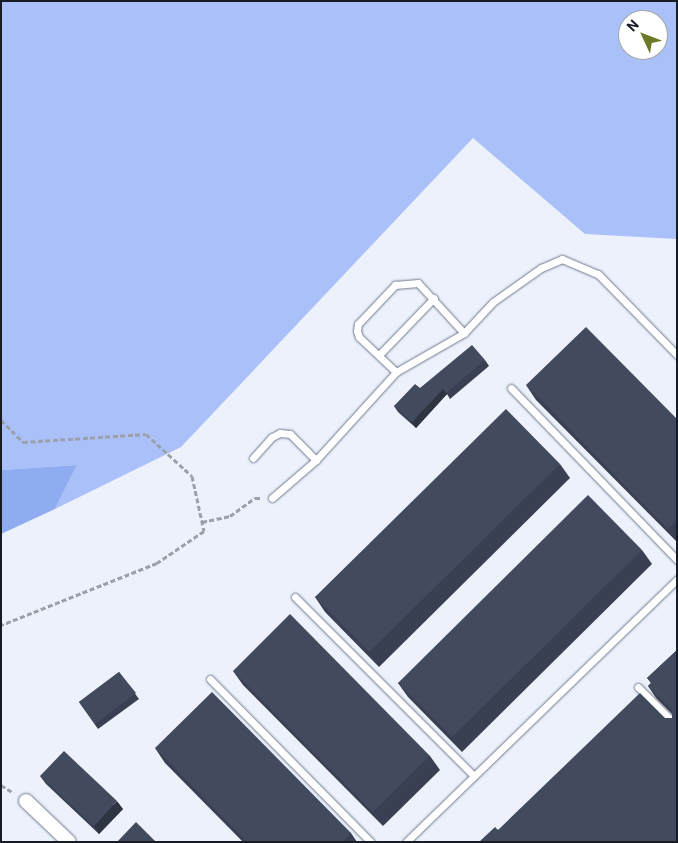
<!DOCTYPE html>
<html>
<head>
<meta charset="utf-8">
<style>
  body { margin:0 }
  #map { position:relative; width:678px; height:843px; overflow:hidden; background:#ecf1fb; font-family:Roboto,sans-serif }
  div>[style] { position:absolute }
  .green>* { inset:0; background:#a9c1f8 }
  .forest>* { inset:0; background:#8facf0 }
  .path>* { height:3px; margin-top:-1.5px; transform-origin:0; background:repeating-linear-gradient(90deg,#9ca0aa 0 5px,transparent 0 7.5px) }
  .roads { filter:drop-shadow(0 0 1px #6e788d) drop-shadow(0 0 1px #6e788d) }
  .lane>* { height:7px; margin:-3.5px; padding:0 3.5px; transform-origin:3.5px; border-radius:3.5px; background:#fff }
  .street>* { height:14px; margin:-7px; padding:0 7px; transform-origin:7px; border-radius:7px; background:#fff }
  .wall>* { inset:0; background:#394051 }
  .shaded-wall>* { inset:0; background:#2e3442 }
  .building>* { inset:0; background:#424a5e }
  span { translate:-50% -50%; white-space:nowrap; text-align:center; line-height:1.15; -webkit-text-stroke:5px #fff; paint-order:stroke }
  .frame { position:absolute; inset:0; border:2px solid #171b23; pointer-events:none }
  .north { position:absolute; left:618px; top:10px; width:50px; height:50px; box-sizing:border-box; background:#fff; border:1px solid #a2a4a7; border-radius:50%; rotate:313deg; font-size:14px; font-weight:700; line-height:20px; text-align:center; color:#171b23 }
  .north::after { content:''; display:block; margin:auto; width:18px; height:22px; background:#6e7925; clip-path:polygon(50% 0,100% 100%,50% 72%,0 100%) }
</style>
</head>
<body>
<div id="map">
  <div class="green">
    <i style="clip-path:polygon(evenodd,1px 1px,677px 1px,677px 239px,585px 234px,473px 138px,181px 447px,55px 509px,77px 465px,1px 470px,1px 1px,628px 20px,658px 20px,658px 50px,628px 50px,628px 20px)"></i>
  </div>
  <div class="forest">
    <i style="clip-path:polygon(77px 465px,55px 509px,1px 534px,1px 470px)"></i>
  </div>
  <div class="path">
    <i style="left:1px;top:420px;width:31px;rotate:45deg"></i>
    <i style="left:23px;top:442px;width:123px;rotate:-3.7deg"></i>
    <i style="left:146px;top:434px;width:62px;rotate:42.4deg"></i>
    <i style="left:192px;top:476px;width:56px;rotate:77.7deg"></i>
    <i style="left:204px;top:531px;width:57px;rotate:145.8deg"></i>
    <i style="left:157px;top:563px;width:168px;rotate:158.3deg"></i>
    <i style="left:202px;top:522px;width:29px;rotate:-12deg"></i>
    <i style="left:230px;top:516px;width:31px;rotate:-36deg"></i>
    <i style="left:255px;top:498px;width:5px"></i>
    <i style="left:1px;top:785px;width:15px;rotate:32deg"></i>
  </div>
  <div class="roads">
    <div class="lane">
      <i style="left:379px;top:355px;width:79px;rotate:-46deg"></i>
      <i style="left:396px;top:372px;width:51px;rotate:-136.6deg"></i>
      <i style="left:359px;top:337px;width:6px;rotate:-108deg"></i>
      <i style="left:357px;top:331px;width:7px;rotate:-82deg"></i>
      <i style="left:358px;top:324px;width:54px;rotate:-46.5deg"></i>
      <i style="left:395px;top:285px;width:23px;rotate:-5deg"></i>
      <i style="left:418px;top:283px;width:68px;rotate:47.4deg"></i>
      <i style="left:511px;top:388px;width:239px;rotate:46deg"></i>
      <i style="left:253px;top:458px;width:28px;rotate:-48deg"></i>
      <i style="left:272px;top:437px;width:9px;rotate:-27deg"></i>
      <i style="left:280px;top:433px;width:10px;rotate:6deg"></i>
      <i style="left:290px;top:434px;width:37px;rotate:45deg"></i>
      <i style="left:272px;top:498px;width:58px;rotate:-40.8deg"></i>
      <i style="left:316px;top:460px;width:119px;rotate:-47.7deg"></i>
      <i style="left:396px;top:372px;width:78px;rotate:-29.8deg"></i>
      <i style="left:464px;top:333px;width:42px;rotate:-46.9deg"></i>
      <i style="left:493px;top:302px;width:59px;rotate:-35.3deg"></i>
      <i style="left:541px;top:268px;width:23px;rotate:-23deg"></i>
      <i style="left:562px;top:259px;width:39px;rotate:23deg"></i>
      <i style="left:598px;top:274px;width:113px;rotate:45.7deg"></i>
      <i style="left:295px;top:597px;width:253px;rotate:45deg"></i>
      <i style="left:210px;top:679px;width:229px;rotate:45.4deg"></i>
      <i style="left:638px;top:687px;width:55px;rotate:45deg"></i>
      <i style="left:406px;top:842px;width:378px;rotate:-44.1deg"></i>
    </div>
    <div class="street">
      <i style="left:26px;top:801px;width:59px;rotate:43.6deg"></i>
    </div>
  </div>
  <div class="wall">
    <i style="clip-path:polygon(485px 360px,489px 366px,450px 399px,447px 394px,416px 428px,398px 412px,394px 406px,420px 388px)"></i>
    <i style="clip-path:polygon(526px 385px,677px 419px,677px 542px,536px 400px)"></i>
    <i style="clip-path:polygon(560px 464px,570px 478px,379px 667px,325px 612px,315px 597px)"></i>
    <i style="clip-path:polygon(642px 550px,652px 564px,462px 752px,408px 697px,398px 683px)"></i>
    <i style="clip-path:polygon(677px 650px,677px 842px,498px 830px,665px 718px,672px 718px,672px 714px,656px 698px,648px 686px,651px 683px,647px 678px)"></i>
    <i style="clip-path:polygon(233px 671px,430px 756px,440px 770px,383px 826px,243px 685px)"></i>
    <i style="clip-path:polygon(119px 672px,139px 699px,98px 729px,79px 702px)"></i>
    <i style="clip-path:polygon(155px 748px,351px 833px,357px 842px,243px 842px,165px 763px)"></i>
    <i style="clip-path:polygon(40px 776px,123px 809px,99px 834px,46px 784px)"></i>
  </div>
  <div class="shaded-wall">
    <i style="clip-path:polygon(443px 389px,447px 394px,416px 428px,412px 422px)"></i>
    <i style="clip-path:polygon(117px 801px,123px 809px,99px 834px,94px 826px)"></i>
  </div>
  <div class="building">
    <i style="clip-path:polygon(586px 327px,677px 419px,677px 520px,668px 529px,526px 385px)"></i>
    <i style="clip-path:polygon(472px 345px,485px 360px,446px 393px,443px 389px,412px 422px,394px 406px,415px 384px,420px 388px)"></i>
    <i style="clip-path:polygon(506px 409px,560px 464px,369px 652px,315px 597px)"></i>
    <i style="clip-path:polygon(588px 495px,642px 550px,452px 737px,398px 683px)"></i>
    <i style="clip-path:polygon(290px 614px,430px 756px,373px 812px,233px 671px)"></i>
    <i style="clip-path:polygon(677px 650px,677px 842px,479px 842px,495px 827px,498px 830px,640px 693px,665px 718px,672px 718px,672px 710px,648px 686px,652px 682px,647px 678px)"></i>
    <i style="clip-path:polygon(119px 672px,136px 693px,95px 724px,79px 702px)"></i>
    <i style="clip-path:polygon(212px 692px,351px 833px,342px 842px,247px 842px,155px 748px)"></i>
    <i style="clip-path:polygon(64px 751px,117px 801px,94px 826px,40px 776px)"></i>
    <i style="clip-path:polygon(136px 822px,156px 842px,117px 842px)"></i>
  </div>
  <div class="frame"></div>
  <div class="north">N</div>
</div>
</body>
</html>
